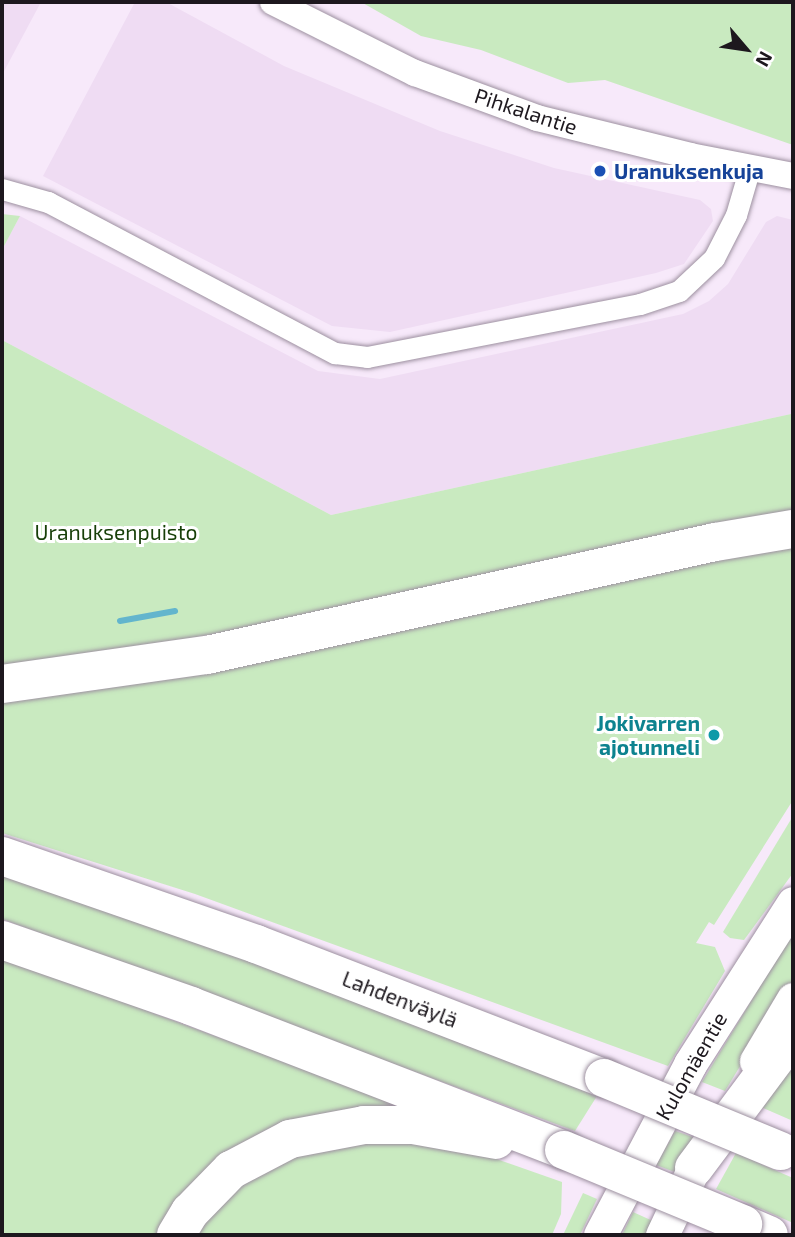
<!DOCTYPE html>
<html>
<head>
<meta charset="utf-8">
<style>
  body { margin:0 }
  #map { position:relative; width:795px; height:1237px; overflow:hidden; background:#f7e9fa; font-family:"Exo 2",sans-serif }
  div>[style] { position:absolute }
  .built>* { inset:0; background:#efdcf3 }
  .green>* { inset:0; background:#c9eac0 }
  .stream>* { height:6px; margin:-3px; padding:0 3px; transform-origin:3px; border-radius:3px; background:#63b5cd }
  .roads { filter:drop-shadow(0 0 2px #9d90a0) drop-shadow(0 0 2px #9d90a0) }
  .minor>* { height:21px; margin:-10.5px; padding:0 10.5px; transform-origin:10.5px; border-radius:10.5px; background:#fff }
  .tertiary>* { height:26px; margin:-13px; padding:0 13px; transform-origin:13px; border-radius:13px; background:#fff }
  .primary>* { height:33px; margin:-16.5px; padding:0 16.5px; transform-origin:16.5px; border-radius:16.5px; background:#fff }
  .motorway>* { height:38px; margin:-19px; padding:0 19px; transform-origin:19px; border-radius:19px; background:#fff }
  .bridges { filter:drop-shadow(0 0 2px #9d90a0) drop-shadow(0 0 2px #9d90a0) }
  .motorway-bridge>* { height:38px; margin:-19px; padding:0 19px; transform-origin:19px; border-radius:19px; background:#fff }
  .dots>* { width:19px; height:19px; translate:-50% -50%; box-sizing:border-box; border:4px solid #fff; border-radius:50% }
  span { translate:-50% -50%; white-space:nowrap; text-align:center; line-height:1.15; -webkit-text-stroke:6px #fff; paint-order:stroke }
  .street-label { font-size:21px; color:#1d181e }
  .transit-label { font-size:21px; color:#164399; font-weight:700 }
  .left { translate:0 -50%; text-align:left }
  .park-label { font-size:21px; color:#173f08 }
  .culture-label { font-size:21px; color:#0d838f; font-weight:700 }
  .right { translate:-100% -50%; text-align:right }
  .frame { position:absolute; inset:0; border:4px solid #1d181e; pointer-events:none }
  .north { position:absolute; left:711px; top:14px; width:70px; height:70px; -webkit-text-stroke:5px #fff; paint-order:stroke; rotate:119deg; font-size:19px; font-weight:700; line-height:28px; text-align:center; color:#1d181e }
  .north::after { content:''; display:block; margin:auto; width:24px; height:32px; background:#1d181e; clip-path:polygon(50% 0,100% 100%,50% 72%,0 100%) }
</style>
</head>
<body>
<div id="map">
  <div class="built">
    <i style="clip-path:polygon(2px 2px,41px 2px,2px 75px)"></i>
    <i style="clip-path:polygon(135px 2px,166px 2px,284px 66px,440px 131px,554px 168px,700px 200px,711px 209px,713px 221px,684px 264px,656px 273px,390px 332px,332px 326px,43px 176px)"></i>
    <i style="clip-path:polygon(20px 216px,318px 371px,380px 379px,683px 314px,709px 301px,728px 284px,766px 222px,777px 216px,793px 220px,793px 410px,791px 414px,331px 515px,2px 340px,2px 250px)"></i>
  </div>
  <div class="green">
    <i style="clip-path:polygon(361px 2px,793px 2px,793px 145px,605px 80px,568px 83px,481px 50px,421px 36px)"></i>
    <i style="clip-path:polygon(2px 214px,20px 216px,2px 250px)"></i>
    <i style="clip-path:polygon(2px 340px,331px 515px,791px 414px,793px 410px,793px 520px,432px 594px,2px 673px)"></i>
    <i style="clip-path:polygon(793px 540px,793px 800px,714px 925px,709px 922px,696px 943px,715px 947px,725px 971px,668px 1066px,195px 894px,2px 833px,2px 695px)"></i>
    <i style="clip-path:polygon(793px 816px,793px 873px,744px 940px,730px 938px,723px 932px)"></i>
    <i style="clip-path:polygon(2px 872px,151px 923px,597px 1096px,575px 1131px,2px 919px)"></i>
    <i style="clip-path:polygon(793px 932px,793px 979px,725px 1091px,702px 1082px)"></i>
    <i style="clip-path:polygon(2px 959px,129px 1004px,408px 1108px,317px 1120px,167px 1235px,2px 1235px)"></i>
    <i style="clip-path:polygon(793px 1062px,793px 1121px,761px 1107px)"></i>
    <i style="clip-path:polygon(675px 1131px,699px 1139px,680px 1174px,656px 1165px)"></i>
    <i style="clip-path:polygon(334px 1137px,468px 1149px,562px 1182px,561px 1214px,552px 1235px,194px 1235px,229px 1191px)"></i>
    <i style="clip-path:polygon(736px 1153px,793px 1178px,793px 1223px,716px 1189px)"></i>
    <i style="clip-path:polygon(583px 1193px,597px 1199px,580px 1235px,563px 1235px)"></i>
    <i style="clip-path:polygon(633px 1212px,655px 1222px,649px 1235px,622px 1235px)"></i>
  </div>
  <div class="stream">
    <i style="left:120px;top:621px;width:56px;rotate:-10.3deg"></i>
  </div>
  <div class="roads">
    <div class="minor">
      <i style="left:2px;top:189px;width:48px;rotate:15.8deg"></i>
      <i style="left:48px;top:202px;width:324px;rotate:27.8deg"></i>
      <i style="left:335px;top:353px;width:32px;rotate:7deg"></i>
      <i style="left:367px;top:357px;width:278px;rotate:-11deg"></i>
      <i style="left:640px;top:304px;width:41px;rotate:-18.4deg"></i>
      <i style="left:679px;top:291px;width:48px;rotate:-43.3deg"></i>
      <i style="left:714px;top:258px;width:48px;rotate:-62.9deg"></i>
      <i style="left:736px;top:215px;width:50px;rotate:-73.7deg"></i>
    </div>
    <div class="tertiary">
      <i style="left:273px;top:2px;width:159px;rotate:26.6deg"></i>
      <i style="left:415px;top:73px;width:130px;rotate:20.2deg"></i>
      <i style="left:537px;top:118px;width:158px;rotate:13.9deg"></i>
      <i style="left:690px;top:156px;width:105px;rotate:11deg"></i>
    </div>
    <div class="primary">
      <i style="left:756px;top:1061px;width:72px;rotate:-59.2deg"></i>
      <i style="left:600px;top:1235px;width:193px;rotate:-62.2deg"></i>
      <i style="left:690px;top:1064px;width:191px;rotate:-57.4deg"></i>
      <i style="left:662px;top:1235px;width:68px;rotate:-64.6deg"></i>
    </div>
    <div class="motorway">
      <i style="left:2px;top:684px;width:207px;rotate:-8.1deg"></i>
      <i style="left:207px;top:655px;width:520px;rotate:-12.54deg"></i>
      <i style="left:715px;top:542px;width:79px;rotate:-9.5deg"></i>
      <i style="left:2px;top:856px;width:269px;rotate:19.1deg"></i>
      <i style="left:256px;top:944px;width:373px;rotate:21.1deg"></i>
      <i style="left:2px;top:940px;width:200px;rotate:19.2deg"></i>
      <i style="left:191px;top:1006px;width:400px;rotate:21.1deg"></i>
      <i style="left:694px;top:1168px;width:166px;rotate:-53.3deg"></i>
      <i style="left:743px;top:1224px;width:28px;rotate:23deg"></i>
      <i style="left:176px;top:1235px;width:27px;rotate:-59deg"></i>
      <i style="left:190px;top:1212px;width:59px;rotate:-45.7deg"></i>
      <i style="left:231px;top:1170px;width:67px;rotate:-27.7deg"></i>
      <i style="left:290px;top:1139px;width:75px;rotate:-10.7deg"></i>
      <i style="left:364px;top:1125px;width:49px"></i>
      <i style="left:413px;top:1125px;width:84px;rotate:10.2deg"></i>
    </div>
  </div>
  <div class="bridges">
    <div class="motorway-bridge">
      <i style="left:604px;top:1078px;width:191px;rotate:22.5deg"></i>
      <i style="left:564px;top:1150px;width:194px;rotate:22.5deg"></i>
    </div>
  </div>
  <div class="dots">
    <i style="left:600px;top:171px;background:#1a4fb4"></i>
    <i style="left:714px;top:735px;background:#0f9aa8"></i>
  </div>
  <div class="street-label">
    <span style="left:526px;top:111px;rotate:18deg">Pihkalantie</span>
    <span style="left:400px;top:999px;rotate:21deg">Lahdenväylä</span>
    <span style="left:691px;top:1066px;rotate:-60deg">Kulomäentie</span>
  </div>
  <div class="transit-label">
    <span class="left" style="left:614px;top:171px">Uranuksenkuja</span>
  </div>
  <div class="park-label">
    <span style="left:116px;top:532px">Uranuksenpuisto</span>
  </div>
  <div class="culture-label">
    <span class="right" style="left:700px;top:735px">Jokivarren<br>ajotunneli</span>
  </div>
  <div class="frame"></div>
  <div class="north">N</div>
</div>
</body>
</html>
